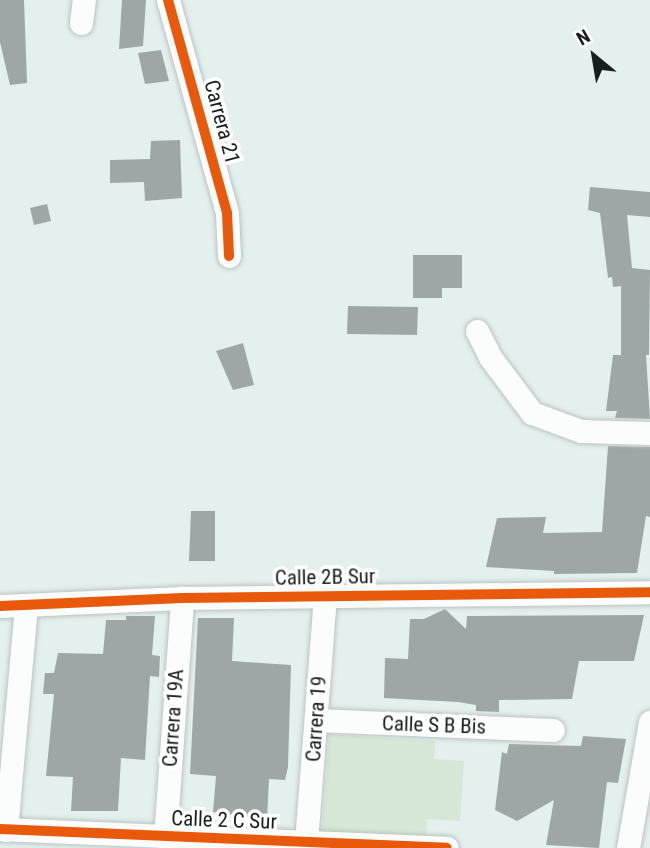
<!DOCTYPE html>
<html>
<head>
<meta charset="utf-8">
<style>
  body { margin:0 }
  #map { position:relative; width:650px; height:848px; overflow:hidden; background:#e4f0ee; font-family:"Roboto Condensed",sans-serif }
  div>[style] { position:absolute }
  .green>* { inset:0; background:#d7e8d6 }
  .building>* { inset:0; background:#9ea7a6 }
  .roads { filter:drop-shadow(0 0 2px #bbc3c2) drop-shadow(0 0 2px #bbc3c2) }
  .minor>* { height:23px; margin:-11.5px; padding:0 11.5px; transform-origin:11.5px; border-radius:11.5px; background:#fbfdfc }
  .cycleway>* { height:10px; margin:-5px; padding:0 5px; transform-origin:5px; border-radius:5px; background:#e8590c }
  span { translate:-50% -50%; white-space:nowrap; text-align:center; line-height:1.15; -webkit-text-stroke:7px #fff; paint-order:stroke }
  .street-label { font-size:21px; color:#171e1d }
  .north { position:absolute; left:559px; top:21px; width:70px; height:70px; -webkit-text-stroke:5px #fff; paint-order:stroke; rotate:330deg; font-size:19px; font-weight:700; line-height:28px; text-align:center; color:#171e1d }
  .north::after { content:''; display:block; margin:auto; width:24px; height:32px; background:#171e1d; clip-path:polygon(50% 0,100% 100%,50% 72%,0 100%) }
</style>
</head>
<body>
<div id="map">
  <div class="green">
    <i style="clip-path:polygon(329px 734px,435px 741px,434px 759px,464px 761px,460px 821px,427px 819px,426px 838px,322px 832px)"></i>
  </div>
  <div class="building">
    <i style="clip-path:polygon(0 0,24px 0,27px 83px,10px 85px,0 42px)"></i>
    <i style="clip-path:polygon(122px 0,146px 0,143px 46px,119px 49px)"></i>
    <i style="clip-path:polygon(161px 50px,169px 81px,145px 84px,138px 53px)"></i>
    <i style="clip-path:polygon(180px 140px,182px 198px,145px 201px,144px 182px,110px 183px,110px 160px,150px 159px,151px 141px)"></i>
    <i style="clip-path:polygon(590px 187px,650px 192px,650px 217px,627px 215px,632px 268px,650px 270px,649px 355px,646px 355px,650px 419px,615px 418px,617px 411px,606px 411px,613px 355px,621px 355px,621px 286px,613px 287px,612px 277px,608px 278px,600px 213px,588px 210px)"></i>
    <i style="clip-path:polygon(47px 204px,51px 221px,34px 225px,30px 208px)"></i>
    <i style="clip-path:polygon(413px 255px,462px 255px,462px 288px,442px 288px,442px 298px,413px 298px)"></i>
    <i style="clip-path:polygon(348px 306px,418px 307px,417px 335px,347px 334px)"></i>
    <i style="clip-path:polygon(243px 343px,254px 385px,233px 390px,216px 351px)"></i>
    <i style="clip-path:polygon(608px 446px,650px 447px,650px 517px,646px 516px,637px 573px,554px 574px,554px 571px,486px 567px,497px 518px,546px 517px,543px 533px,602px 532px)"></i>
    <i style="clip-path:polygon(191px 511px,215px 511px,215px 561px,189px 561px)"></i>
    <i style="clip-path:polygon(445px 609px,466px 629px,467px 616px,644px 615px,634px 661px,579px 661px,572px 699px,499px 700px,499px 712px,476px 711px,476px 705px,458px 702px,384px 698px,385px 658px,408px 659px,410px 619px,424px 619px)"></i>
    <i style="clip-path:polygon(126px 616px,155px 616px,152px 655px,160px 656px,159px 677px,150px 676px,145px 760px,121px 758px,118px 811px,71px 811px,73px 777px,46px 776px,54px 694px,43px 694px,45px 673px,54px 673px,58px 653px,103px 654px,106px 620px,126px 620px)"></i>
    <i style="clip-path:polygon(198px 618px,234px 618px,232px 661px,291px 665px,288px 767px,285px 780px,269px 779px,267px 820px,213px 812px,216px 776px,190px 774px)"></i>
    <i style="clip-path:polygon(583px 736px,626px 739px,618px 783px,607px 782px,599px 848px,546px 845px,554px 800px,517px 821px,495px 810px,502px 752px,507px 754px,509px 744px,581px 746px)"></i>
  </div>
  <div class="roads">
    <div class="minor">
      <i style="left:168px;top:0;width:221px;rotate:74.5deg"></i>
      <i style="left:227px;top:213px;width:43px;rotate:87.3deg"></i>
      <i style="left:81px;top:23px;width:23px;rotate:-83deg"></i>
      <i style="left:477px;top:331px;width:29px;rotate:63deg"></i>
      <i style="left:490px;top:357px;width:70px;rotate:53.1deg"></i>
      <i style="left:532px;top:413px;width:52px;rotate:20.2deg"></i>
      <i style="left:581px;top:431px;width:69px;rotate:1.7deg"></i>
      <i style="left:0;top:606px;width:182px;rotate:-2.5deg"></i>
      <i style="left:182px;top:598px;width:468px;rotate:-0.7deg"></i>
      <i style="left:316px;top:720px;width:237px;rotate:2.4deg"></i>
      <i style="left:0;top:829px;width:447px;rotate:2.4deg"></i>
      <i style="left:6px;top:830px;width:225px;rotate:-84.9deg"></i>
      <i style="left:165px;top:838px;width:241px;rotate:-85.9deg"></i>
      <i style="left:306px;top:842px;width:247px;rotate:-85.6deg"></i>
      <i style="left:628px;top:848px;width:128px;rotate:-80.1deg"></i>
    </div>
  </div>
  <div class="cycleway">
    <i style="left:168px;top:0;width:221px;rotate:74.5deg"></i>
    <i style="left:227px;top:213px;width:43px;rotate:87.3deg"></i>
    <i style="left:0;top:606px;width:182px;rotate:-2.5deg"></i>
    <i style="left:182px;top:598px;width:468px;rotate:-0.7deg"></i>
    <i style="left:0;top:829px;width:447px;rotate:2.4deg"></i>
  </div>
  <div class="street-label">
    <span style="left:222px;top:122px;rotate:75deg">Carrera 21</span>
    <span style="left:325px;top:577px;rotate:-1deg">Calle 2B Sur</span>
    <span style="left:173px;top:718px;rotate:-86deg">Carrera 19A</span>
    <span style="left:316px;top:719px;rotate:-86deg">Carrera 19</span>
    <span style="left:434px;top:725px;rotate:2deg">Calle S B Bis</span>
    <span style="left:224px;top:820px;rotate:2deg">Calle 2 C Sur</span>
  </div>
  <div class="north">N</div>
</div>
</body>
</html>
